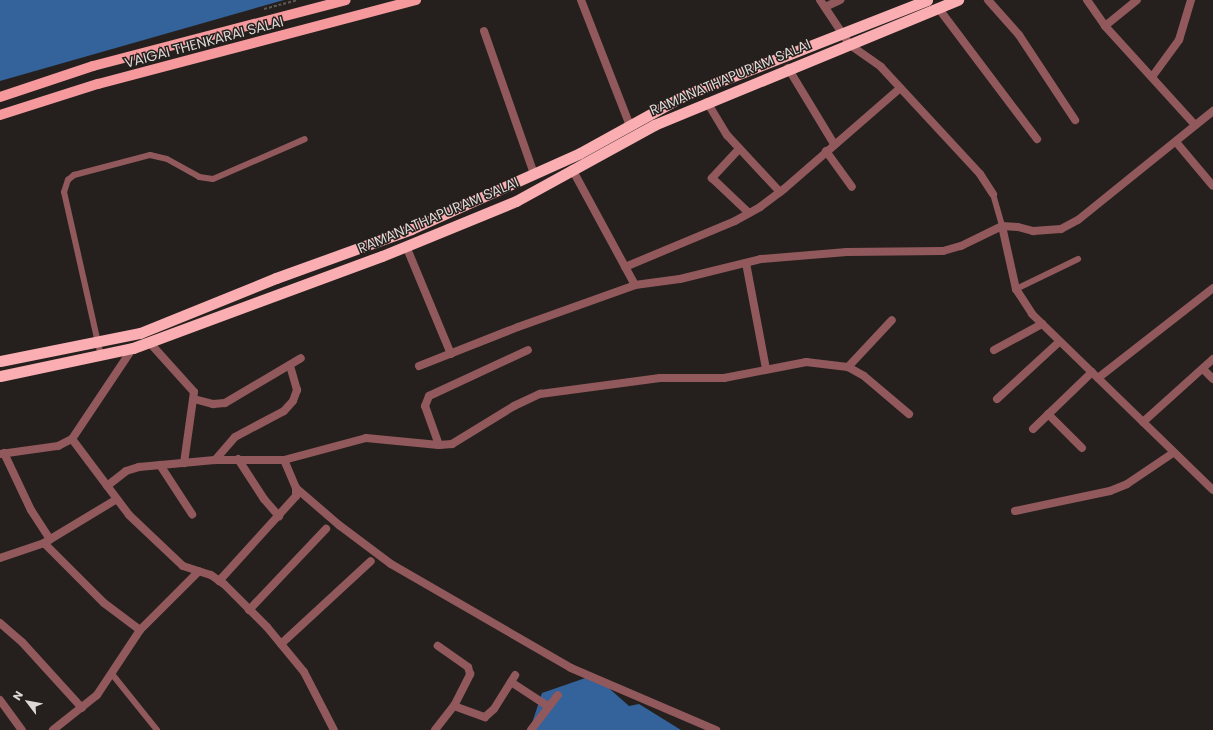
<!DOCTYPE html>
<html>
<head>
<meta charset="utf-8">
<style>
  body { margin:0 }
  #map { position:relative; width:1213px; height:730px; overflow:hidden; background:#25201d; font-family:Poppins,sans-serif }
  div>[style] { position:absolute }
  .water>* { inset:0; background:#34629b }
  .path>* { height:2px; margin-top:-1px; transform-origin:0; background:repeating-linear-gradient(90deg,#5c5855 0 3px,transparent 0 5px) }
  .service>* { height:6px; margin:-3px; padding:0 3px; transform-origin:3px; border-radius:3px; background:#92595c }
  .minor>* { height:8px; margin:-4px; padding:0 4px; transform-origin:4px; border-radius:4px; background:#92595c }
  .primary>* { height:10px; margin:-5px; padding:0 5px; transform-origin:5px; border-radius:5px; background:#f6999d }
  .trunk>* { height:11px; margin:-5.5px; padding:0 5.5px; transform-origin:5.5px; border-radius:5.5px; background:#faaeb1 }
  span { translate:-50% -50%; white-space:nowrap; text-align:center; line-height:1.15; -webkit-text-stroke:3px #25201d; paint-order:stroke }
  .street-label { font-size:14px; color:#dcd8d6 }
  .north { position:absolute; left:8px; top:682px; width:40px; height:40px; -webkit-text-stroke:3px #25201d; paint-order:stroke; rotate:302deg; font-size:11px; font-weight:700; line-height:16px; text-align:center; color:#dcd8d6 }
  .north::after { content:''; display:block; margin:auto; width:14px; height:18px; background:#dcd8d6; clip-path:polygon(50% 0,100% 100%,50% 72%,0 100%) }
</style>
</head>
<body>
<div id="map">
  <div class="water">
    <i style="clip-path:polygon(0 0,284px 0,0 81px)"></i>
    <i style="clip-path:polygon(594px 675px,629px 706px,639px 704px,681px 730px,534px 730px,532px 723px,542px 693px)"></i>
  </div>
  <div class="path">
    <i style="left:264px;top:9px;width:34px;rotate:-15deg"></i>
  </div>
  <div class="service">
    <i style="left:993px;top:194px;width:33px;rotate:74deg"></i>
    <i style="left:1016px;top:289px;width:69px;rotate:-25.8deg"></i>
    <i style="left:101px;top:356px;width:168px;rotate:-102.7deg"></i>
    <i style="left:64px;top:192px;width:13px;rotate:-72deg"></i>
    <i style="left:68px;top:180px;width:8px;rotate:-40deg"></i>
    <i style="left:74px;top:175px;width:79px;rotate:-14.7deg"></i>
    <i style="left:150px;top:155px;width:17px;rotate:13deg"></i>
    <i style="left:167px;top:159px;width:37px;rotate:29deg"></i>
    <i style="left:199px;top:177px;width:14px;rotate:8deg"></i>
    <i style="left:213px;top:179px;width:100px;rotate:-23.5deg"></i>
    <i style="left:112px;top:674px;width:72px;rotate:51.2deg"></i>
  </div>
  <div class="minor">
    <i style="left:581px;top:0;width:135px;rotate:68.7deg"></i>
    <i style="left:820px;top:0;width:54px;rotate:56.3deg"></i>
    <i style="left:850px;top:45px;width:38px;rotate:35deg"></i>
    <i style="left:881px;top:67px;width:146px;rotate:47.2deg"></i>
    <i style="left:980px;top:174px;width:24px;rotate:57deg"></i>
    <i style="left:988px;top:0;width:47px;rotate:48.5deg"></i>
    <i style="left:1019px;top:35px;width:102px;rotate:56.6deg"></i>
    <i style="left:1087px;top:0;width:32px;rotate:55deg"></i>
    <i style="left:1105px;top:26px;width:134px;rotate:47.7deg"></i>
    <i style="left:825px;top:7px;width:17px;rotate:-25deg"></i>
    <i style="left:939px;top:9px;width:163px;rotate:53deg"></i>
    <i style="left:1105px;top:26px;width:41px;rotate:-39.1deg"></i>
    <i style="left:484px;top:31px;width:151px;rotate:70.7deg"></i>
    <i style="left:788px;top:68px;width:89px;rotate:58.8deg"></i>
    <i style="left:1152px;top:77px;width:46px;rotate:-53.9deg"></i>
    <i style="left:1179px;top:40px;width:42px;rotate:-73.3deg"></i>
    <i style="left:707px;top:102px;width:39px;rotate:59deg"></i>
    <i style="left:727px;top:135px;width:78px;rotate:47.1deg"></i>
    <i style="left:1176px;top:142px;width:57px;rotate:49.9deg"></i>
    <i style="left:739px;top:149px;width:40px;rotate:133deg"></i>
    <i style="left:712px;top:178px;width:51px;rotate:43.4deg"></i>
    <i style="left:826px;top:151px;width:44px;rotate:54.2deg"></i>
    <i style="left:572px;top:169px;width:132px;rotate:61.5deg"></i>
    <i style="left:635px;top:285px;width:45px;rotate:-7.6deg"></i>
    <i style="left:680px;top:279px;width:83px;rotate:-13.9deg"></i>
    <i style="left:761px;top:259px;width:86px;rotate:-4.7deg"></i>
    <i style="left:847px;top:252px;width:96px;rotate:-0.6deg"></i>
    <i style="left:943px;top:251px;width:19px;rotate:-16deg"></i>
    <i style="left:961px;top:246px;width:46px;rotate:-26deg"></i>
    <i style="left:1002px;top:226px;width:16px;rotate:4deg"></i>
    <i style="left:1018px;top:227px;width:16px;rotate:15deg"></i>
    <i style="left:1033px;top:231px;width:28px;rotate:-4deg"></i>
    <i style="left:1061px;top:229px;width:19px;rotate:-28deg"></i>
    <i style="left:1078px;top:220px;width:174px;rotate:-38.9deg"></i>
    <i style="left:1002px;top:226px;width:65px;rotate:77.5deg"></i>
    <i style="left:1016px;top:289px;width:30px;rotate:57deg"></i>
    <i style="left:1032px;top:314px;width:252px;rotate:44.2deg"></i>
    <i style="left:406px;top:246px;width:117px;rotate:67.4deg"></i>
    <i style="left:746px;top:263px;width:108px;rotate:79.3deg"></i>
    <i style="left:625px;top:267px;width:119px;rotate:-22.7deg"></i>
    <i style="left:735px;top:221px;width:29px;rotate:-29deg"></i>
    <i style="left:760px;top:207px;width:30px;rotate:-37deg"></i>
    <i style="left:784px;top:189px;width:154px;rotate:-41deg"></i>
    <i style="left:149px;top:342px;width:67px;rotate:48deg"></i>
    <i style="left:194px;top:392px;width:72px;rotate:98deg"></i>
    <i style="left:994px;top:350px;width:55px;rotate:-28.4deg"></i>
    <i style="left:419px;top:366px;width:106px;rotate:-21.5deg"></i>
    <i style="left:518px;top:327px;width:124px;rotate:-19.7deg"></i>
    <i style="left:848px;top:367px;width:64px;rotate:-46.9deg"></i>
    <i style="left:1203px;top:369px;width:14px;rotate:45deg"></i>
    <i style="left:1098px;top:378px;width:146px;rotate:-38deg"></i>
    <i style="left:194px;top:399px;width:20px;rotate:15deg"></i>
    <i style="left:213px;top:404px;width:12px;rotate:-5deg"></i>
    <i style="left:225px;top:403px;width:88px;rotate:-30.6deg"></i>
    <i style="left:997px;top:399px;width:84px;rotate:-42.6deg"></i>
    <i style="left:1048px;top:414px;width:48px;rotate:45deg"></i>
    <i style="left:1143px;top:422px;width:94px;rotate:-42deg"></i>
    <i style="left:1033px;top:429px;width:82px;rotate:-44deg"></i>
    <i style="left:72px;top:439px;width:95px;rotate:53.1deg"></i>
    <i style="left:129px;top:515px;width:74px;rotate:43.4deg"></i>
    <i style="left:183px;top:566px;width:29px;rotate:18deg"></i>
    <i style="left:211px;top:575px;width:16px;rotate:35deg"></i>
    <i style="left:224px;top:584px;width:61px;rotate:45deg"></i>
    <i style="left:267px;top:627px;width:58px;rotate:50.6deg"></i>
    <i style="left:304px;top:672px;width:65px;rotate:62.7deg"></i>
    <i style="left:439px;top:445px;width:41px;rotate:-109.7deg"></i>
    <i style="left:425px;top:406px;width:11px;rotate:-68deg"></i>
    <i style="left:429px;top:396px;width:109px;rotate:-24.9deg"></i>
    <i style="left:4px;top:453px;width:63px;rotate:64.7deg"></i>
    <i style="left:31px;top:510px;width:35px;rotate:57deg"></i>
    <i style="left:0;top:454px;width:59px;rotate:-7.9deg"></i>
    <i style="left:58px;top:446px;width:16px;rotate:-27deg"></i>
    <i style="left:72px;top:439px;width:110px;rotate:-56.2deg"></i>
    <i style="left:238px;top:459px;width:48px;rotate:57deg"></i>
    <i style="left:264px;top:499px;width:23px;rotate:49deg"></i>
    <i style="left:215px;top:460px;width:30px;rotate:-49deg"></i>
    <i style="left:235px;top:437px;width:55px;rotate:-28deg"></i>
    <i style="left:284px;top:411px;width:13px;rotate:-48deg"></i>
    <i style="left:293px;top:401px;width:12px;rotate:-70deg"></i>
    <i style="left:297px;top:390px;width:26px;rotate:-106deg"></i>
    <i style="left:160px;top:465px;width:59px;rotate:56.9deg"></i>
    <i style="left:107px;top:486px;width:24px;rotate:-38deg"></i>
    <i style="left:126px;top:471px;width:14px;rotate:-17deg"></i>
    <i style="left:139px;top:467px;width:76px;rotate:-5.3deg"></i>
    <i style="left:215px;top:460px;width:69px"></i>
    <i style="left:284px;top:460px;width:85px;rotate:-15deg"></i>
    <i style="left:366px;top:438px;width:73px;rotate:5.5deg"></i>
    <i style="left:439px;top:445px;width:13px;rotate:-4deg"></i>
    <i style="left:452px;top:444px;width:73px;rotate:-31.5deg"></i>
    <i style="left:514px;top:406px;width:29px;rotate:-25deg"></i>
    <i style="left:540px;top:394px;width:121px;rotate:-7.6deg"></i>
    <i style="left:660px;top:378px;width:64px"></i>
    <i style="left:724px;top:378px;width:84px;rotate:-11deg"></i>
    <i style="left:806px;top:362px;width:42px;rotate:6.8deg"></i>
    <i style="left:848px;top:367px;width:18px;rotate:29deg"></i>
    <i style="left:864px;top:376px;width:59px;rotate:40.2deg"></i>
    <i style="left:296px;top:488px;width:57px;rotate:40.7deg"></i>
    <i style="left:339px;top:525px;width:65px;rotate:36.9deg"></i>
    <i style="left:391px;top:564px;width:208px;rotate:30deg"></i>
    <i style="left:571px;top:668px;width:158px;rotate:23.2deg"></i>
    <i style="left:1015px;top:511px;width:97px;rotate:-11.9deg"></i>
    <i style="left:1110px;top:491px;width:18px;rotate:-22deg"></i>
    <i style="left:1127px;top:484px;width:55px;rotate:-34deg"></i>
    <i style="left:44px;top:543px;width:85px;rotate:45deg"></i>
    <i style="left:104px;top:603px;width:45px;rotate:36.9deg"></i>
    <i style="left:0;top:558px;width:46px;rotate:-18.8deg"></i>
    <i style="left:44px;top:543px;width:85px;rotate:-31.1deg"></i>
    <i style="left:219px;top:581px;width:115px;rotate:-47.8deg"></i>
    <i style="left:296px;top:496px;width:8px;rotate:-90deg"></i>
    <i style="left:296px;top:488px;width:30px;rotate:-113deg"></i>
    <i style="left:249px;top:610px;width:112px;rotate:-46.5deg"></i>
    <i style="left:0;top:623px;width:29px;rotate:41deg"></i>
    <i style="left:22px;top:642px;width:89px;rotate:47.7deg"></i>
    <i style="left:281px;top:644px;width:122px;rotate:-42.7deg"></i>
    <i style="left:511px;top:682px;width:45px;rotate:33.3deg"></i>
    <i style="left:0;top:700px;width:37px;rotate:54deg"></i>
    <i style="left:454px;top:706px;width:33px;rotate:20deg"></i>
    <i style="left:485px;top:717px;width:12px;rotate:-42deg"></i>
    <i style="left:494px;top:709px;width:40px;rotate:-58deg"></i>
    <i style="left:53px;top:730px;width:56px;rotate:-38.5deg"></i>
    <i style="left:97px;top:695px;width:78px;rotate:-56.5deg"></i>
    <i style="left:140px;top:630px;width:83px;rotate:-45deg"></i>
    <i style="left:435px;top:730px;width:31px;rotate:-52deg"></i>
    <i style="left:454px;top:706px;width:36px;rotate:-63deg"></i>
    <i style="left:470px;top:674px;width:7px;rotate:-106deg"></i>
    <i style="left:468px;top:667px;width:37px;rotate:-145deg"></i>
    <i style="left:531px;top:730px;width:44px;rotate:-52.4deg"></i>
  </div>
  <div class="primary">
    <i style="left:0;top:97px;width:98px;rotate:-18.4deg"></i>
    <i style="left:93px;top:66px;width:261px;rotate:-14.6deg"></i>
    <i style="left:0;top:115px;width:103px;rotate:-17.6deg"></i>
    <i style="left:98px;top:84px;width:329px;rotate:-14.8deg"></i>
  </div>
  <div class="trunk">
    <i style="left:0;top:361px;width:143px;rotate:-11.3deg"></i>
    <i style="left:140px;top:333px;width:147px;rotate:-22deg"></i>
    <i style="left:276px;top:278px;width:144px;rotate:-19.9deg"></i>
    <i style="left:411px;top:229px;width:185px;rotate:-24.2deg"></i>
    <i style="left:580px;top:153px;width:120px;rotate:-28.9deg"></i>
    <i style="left:685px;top:95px;width:260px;rotate:-21.4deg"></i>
    <i style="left:0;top:376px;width:136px;rotate:-11.9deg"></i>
    <i style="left:133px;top:348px;width:265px;rotate:-20.3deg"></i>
    <i style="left:382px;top:256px;width:145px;rotate:-22.3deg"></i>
    <i style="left:516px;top:201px;width:158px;rotate:-28.8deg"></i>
    <i style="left:654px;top:125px;width:329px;rotate:-22.4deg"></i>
  </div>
  <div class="street-label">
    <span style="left:204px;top:42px;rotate:-15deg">VAIGAI THENKARAI SALAI</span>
    <span style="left:730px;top:77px;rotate:-23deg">RAMANATHAPURAM SALAI</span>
    <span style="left:438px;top:215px;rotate:-23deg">RAMANATHAPURAM SALAI</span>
  </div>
  <div class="north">N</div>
</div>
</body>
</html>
